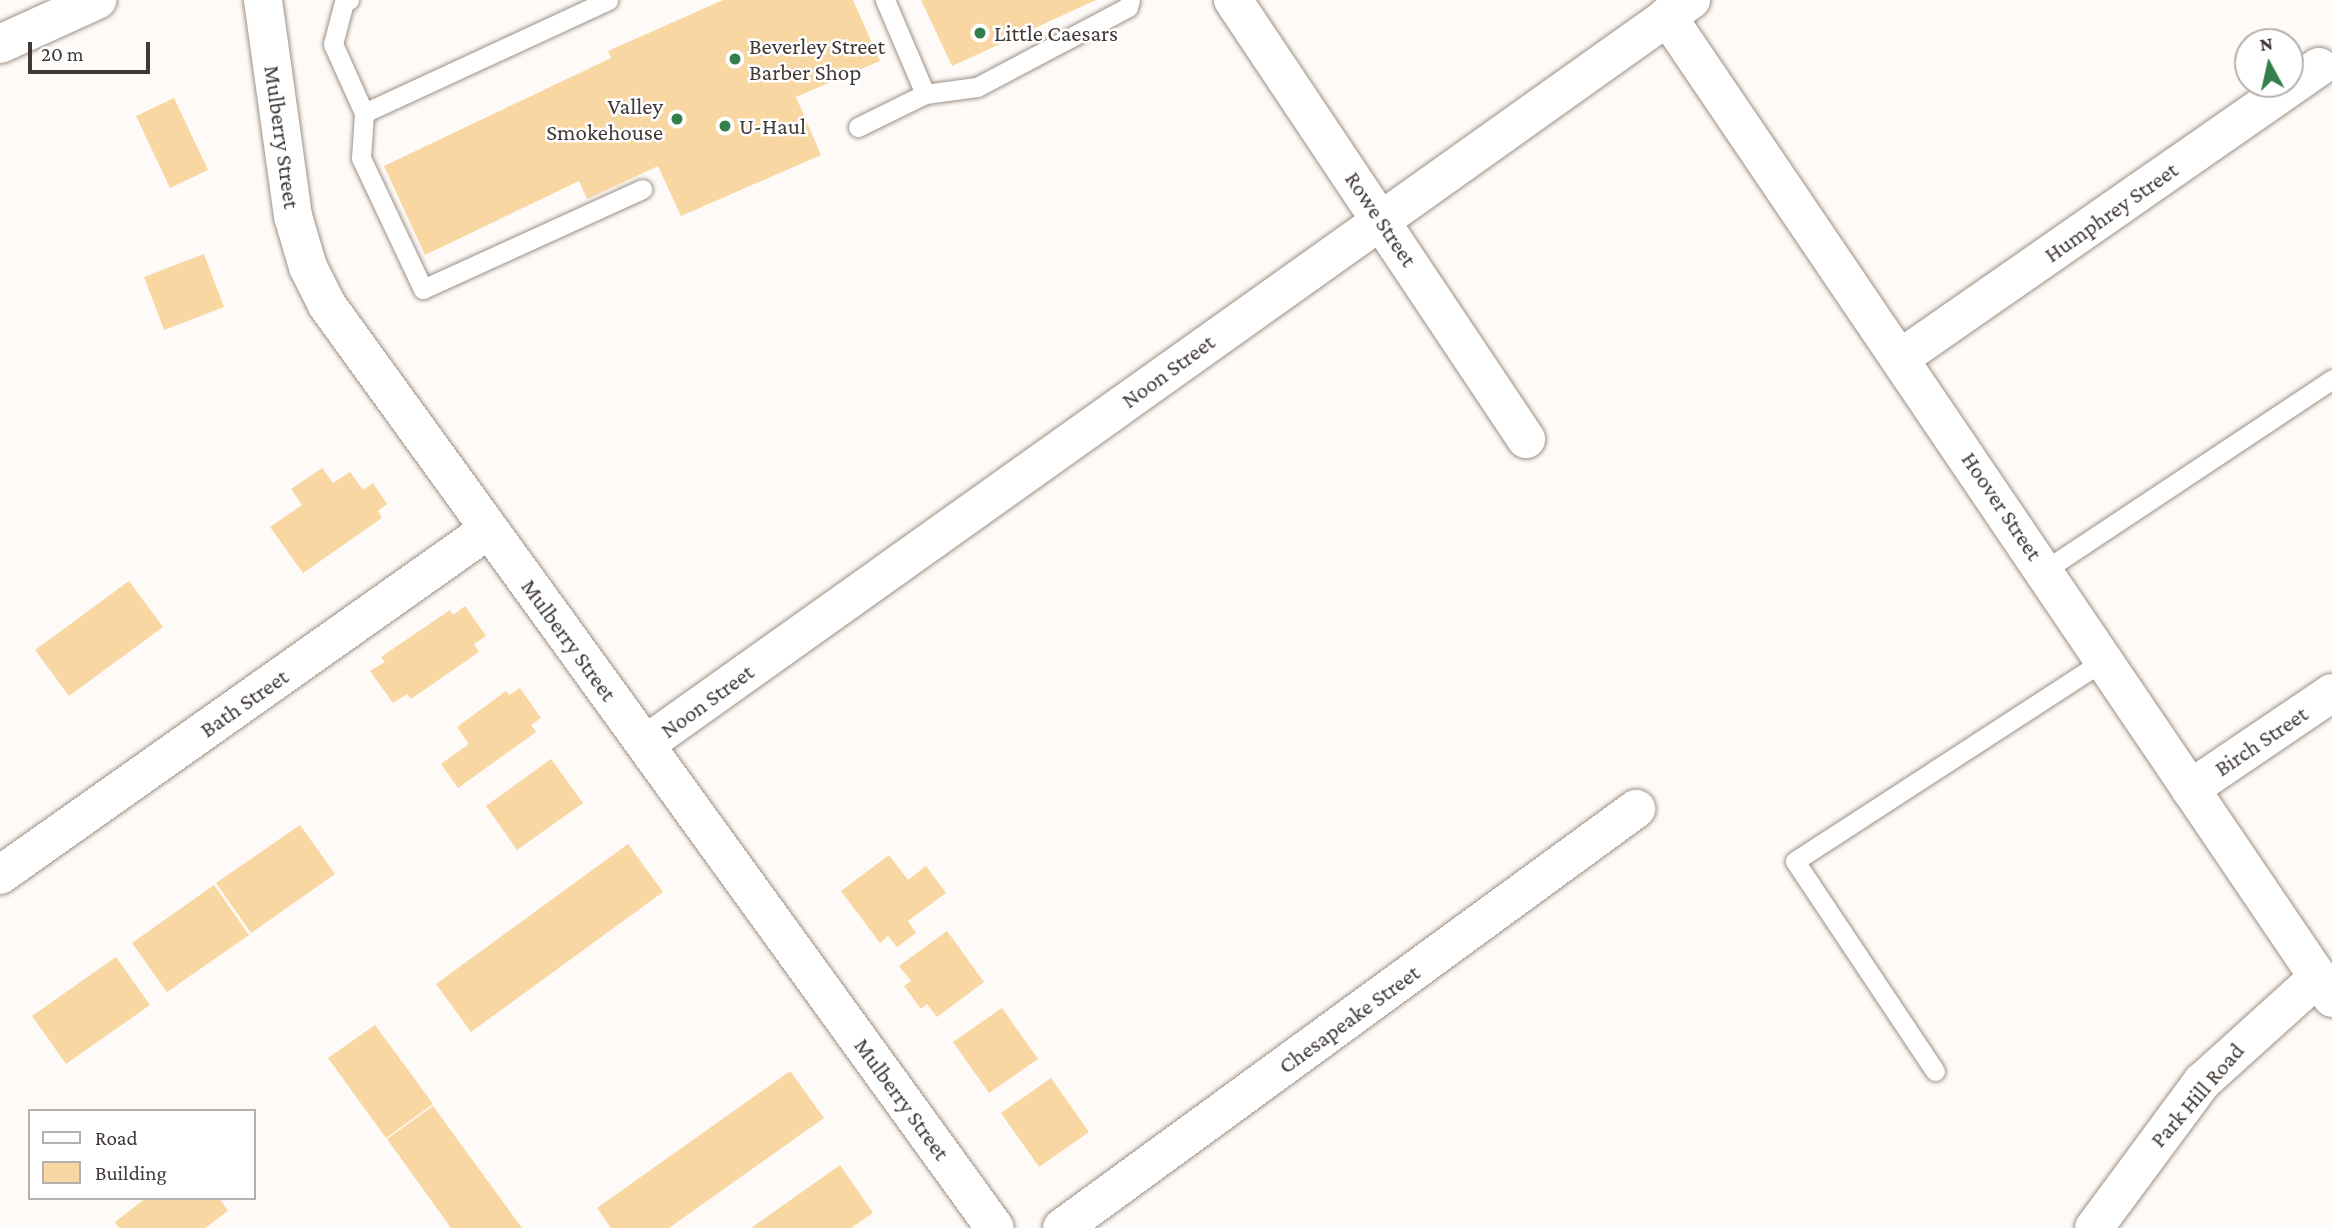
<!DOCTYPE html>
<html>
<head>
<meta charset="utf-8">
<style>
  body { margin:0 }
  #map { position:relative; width:2332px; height:1228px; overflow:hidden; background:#fdfaf7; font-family:"Crimson Pro",serif }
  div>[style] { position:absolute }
  .building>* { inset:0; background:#f9d7a2 }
  .roads { filter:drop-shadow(0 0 2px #9e9085) drop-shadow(0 0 2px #9e9085) }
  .service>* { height:19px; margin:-9.5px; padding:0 9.5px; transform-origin:9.5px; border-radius:9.5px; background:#fff }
  .minor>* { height:38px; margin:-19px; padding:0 19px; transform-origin:19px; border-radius:19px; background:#fff }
  .primary>* { height:38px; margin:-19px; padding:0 19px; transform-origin:19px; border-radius:19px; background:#fff }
  .dots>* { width:19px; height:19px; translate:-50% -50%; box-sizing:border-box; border:4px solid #fff; border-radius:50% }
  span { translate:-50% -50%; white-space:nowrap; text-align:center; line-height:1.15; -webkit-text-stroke:5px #fff; paint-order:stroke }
  .poi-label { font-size:23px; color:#403935 }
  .left { translate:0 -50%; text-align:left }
  .right { translate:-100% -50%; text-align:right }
  .street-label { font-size:23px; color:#403935 }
  .legend { position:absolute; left:28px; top:1109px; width:228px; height:91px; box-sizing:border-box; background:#fff; border:2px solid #b3b0ae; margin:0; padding:9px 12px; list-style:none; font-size:21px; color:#403935 }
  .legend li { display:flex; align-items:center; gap:14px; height:35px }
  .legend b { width:35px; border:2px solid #b3b0ae }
  .north { position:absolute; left:2234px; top:28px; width:70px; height:70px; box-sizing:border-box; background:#fff; border:2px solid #b3b0ae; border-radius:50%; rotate:352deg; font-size:19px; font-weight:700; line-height:28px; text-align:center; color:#403935 }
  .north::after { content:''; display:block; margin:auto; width:24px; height:32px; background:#337e4d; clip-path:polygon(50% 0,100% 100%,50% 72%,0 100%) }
  .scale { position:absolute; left:28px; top:42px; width:122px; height:32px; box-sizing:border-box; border:4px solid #403935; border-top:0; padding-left:9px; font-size:21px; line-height:24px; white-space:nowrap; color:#403935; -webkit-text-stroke:5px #fff; paint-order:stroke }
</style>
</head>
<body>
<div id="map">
  <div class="building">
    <i style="clip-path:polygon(723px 0,853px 0,880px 61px,796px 97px,821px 155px,681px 216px,658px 166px,587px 199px,579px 181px,425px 255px,384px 166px,611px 58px,608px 51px)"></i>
    <i style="clip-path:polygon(921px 0,1096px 0,952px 66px)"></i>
    <i style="clip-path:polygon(174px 98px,208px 170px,170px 188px,136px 116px)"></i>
    <i style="clip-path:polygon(204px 254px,224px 307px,164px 330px,144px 277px)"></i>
    <i style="clip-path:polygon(322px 468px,333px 483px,350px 472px,363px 490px,373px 483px,387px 504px,378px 511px,382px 518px,303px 573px,270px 527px,302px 505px,291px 489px)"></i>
    <i style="clip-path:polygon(129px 581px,163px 627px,69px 696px,35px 650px)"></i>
    <i style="clip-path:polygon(465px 606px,486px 636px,474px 644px,479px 652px,411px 699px,407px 694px,393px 703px,370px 671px,385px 662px,381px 657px,450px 610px,453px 615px)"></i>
    <i style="clip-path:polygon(520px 688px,541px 718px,531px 725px,536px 732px,458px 788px,441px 764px,469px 744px,457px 727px,506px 691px,509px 695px)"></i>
    <i style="clip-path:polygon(551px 759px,583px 803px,517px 850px,486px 806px)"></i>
    <i style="clip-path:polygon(300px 825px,335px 874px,251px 933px,216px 883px)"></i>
    <i style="clip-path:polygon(628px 844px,663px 892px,471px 1032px,436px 984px)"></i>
    <i style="clip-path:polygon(889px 855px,908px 880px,926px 866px,946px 893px,908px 921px,916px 933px,897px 947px,888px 936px,880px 943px,841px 891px)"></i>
    <i style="clip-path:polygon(214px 885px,249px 935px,167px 992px,132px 943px)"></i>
    <i style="clip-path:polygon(947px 931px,984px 982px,937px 1017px,927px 1004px,921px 1009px,904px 986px,911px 981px,899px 966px)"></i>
    <i style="clip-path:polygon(116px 957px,150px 1005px,66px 1064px,32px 1016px)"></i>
    <i style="clip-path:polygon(1002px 1008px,1038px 1059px,989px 1093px,953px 1042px)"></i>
    <i style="clip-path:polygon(375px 1025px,433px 1104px,386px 1138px,328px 1058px)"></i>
    <i style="clip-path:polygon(790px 1071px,824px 1118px,669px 1228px,611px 1228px,597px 1208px)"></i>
    <i style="clip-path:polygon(1051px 1078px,1089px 1132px,1039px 1167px,1001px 1113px)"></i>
    <i style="clip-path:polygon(433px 1106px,522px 1228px,451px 1228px,387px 1139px)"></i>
    <i style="clip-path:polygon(840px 1165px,873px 1213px,851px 1228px,751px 1228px)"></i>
    <i style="clip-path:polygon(146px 1198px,219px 1198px,228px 1211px,205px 1228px,119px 1228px,115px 1222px)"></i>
  </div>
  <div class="roads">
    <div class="service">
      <i style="left:349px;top:0;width:5px;rotate:158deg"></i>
      <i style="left:344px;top:2px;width:43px;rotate:104.7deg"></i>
      <i style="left:333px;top:44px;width:76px;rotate:65.8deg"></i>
      <i style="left:364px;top:113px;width:269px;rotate:-24.8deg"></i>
      <i style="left:885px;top:0;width:102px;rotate:66.9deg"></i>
      <i style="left:364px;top:113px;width:45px;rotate:93.8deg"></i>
      <i style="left:361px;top:158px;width:145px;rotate:64.7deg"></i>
      <i style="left:423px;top:289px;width:241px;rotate:-24.5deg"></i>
      <i style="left:858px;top:127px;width:75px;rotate:-26.2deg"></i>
      <i style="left:925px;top:94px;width:52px;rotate:-7.7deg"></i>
      <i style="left:977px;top:87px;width:171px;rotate:-27.9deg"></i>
      <i style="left:1128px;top:7px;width:7px;rotate:-74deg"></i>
      <i style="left:2045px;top:570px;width:345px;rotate:-33.6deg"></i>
      <i style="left:1935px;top:1071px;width:252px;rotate:-123.7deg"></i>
      <i style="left:1795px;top:861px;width:369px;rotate:-33deg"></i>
    </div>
    <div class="minor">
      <i style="left:263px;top:0;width:218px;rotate:82.1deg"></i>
      <i style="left:293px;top:216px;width:53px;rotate:73.6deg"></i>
      <i style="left:308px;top:267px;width:42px;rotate:63.4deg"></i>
      <i style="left:327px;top:305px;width:1139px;rotate:54.11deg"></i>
      <i style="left:1233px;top:0;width:528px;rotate:56.28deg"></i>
      <i style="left:1667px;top:16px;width:1186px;rotate:55.89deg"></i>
      <i style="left:1902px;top:357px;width:508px;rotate:-34.82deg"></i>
      <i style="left:646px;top:744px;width:1283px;rotate:-35.45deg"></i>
      <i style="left:2190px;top:789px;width:171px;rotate:-34.1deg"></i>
      <i style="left:0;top:875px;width:598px;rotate:-35.26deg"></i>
      <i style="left:1062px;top:1228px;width:711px;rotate:-36.13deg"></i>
      <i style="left:2094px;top:1228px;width:182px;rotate:-53.5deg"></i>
      <i style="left:2202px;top:1082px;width:155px;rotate:-42.1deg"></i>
    </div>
    <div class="primary">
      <i style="left:0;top:44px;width:107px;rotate:-24.4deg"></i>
    </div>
  </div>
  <div class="dots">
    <i style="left:980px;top:33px;background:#337e4d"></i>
    <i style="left:735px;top:59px;background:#337e4d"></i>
    <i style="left:677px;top:119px;background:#337e4d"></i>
    <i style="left:725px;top:126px;background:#337e4d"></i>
  </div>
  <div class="poi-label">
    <span class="left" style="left:994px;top:33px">Little Caesars</span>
    <span class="left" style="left:749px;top:59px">Beverley Street<br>Barber Shop</span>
    <span class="right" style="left:663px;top:119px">Valley<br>Smokehouse</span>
    <span class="left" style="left:739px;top:126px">U-Haul</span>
  </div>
  <div class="street-label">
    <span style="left:282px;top:137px;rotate:82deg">Mulberry Street</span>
    <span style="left:2111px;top:212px;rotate:-35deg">Humphrey Street</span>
    <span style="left:1381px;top:219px;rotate:56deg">Rowe Street</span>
    <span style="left:1168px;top:371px;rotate:-36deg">Noon Street</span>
    <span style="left:2002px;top:506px;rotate:56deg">Hoover Street</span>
    <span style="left:569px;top:640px;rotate:54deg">Mulberry Street</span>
    <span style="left:707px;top:701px;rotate:-36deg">Noon Street</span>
    <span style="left:244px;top:703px;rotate:-35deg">Bath Street</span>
    <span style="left:2261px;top:741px;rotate:-34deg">Birch Street</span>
    <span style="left:1349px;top:1019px;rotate:-36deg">Chesapeake Street</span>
    <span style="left:2197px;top:1095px;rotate:-49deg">Park Hill Road</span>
    <span style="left:902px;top:1099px;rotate:54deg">Mulberry Street</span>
  </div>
  <ul class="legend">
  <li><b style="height:9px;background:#fff"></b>Road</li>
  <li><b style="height:19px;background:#f9d7a2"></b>Building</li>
  </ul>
  <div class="north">N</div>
  <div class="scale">20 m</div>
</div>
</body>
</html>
